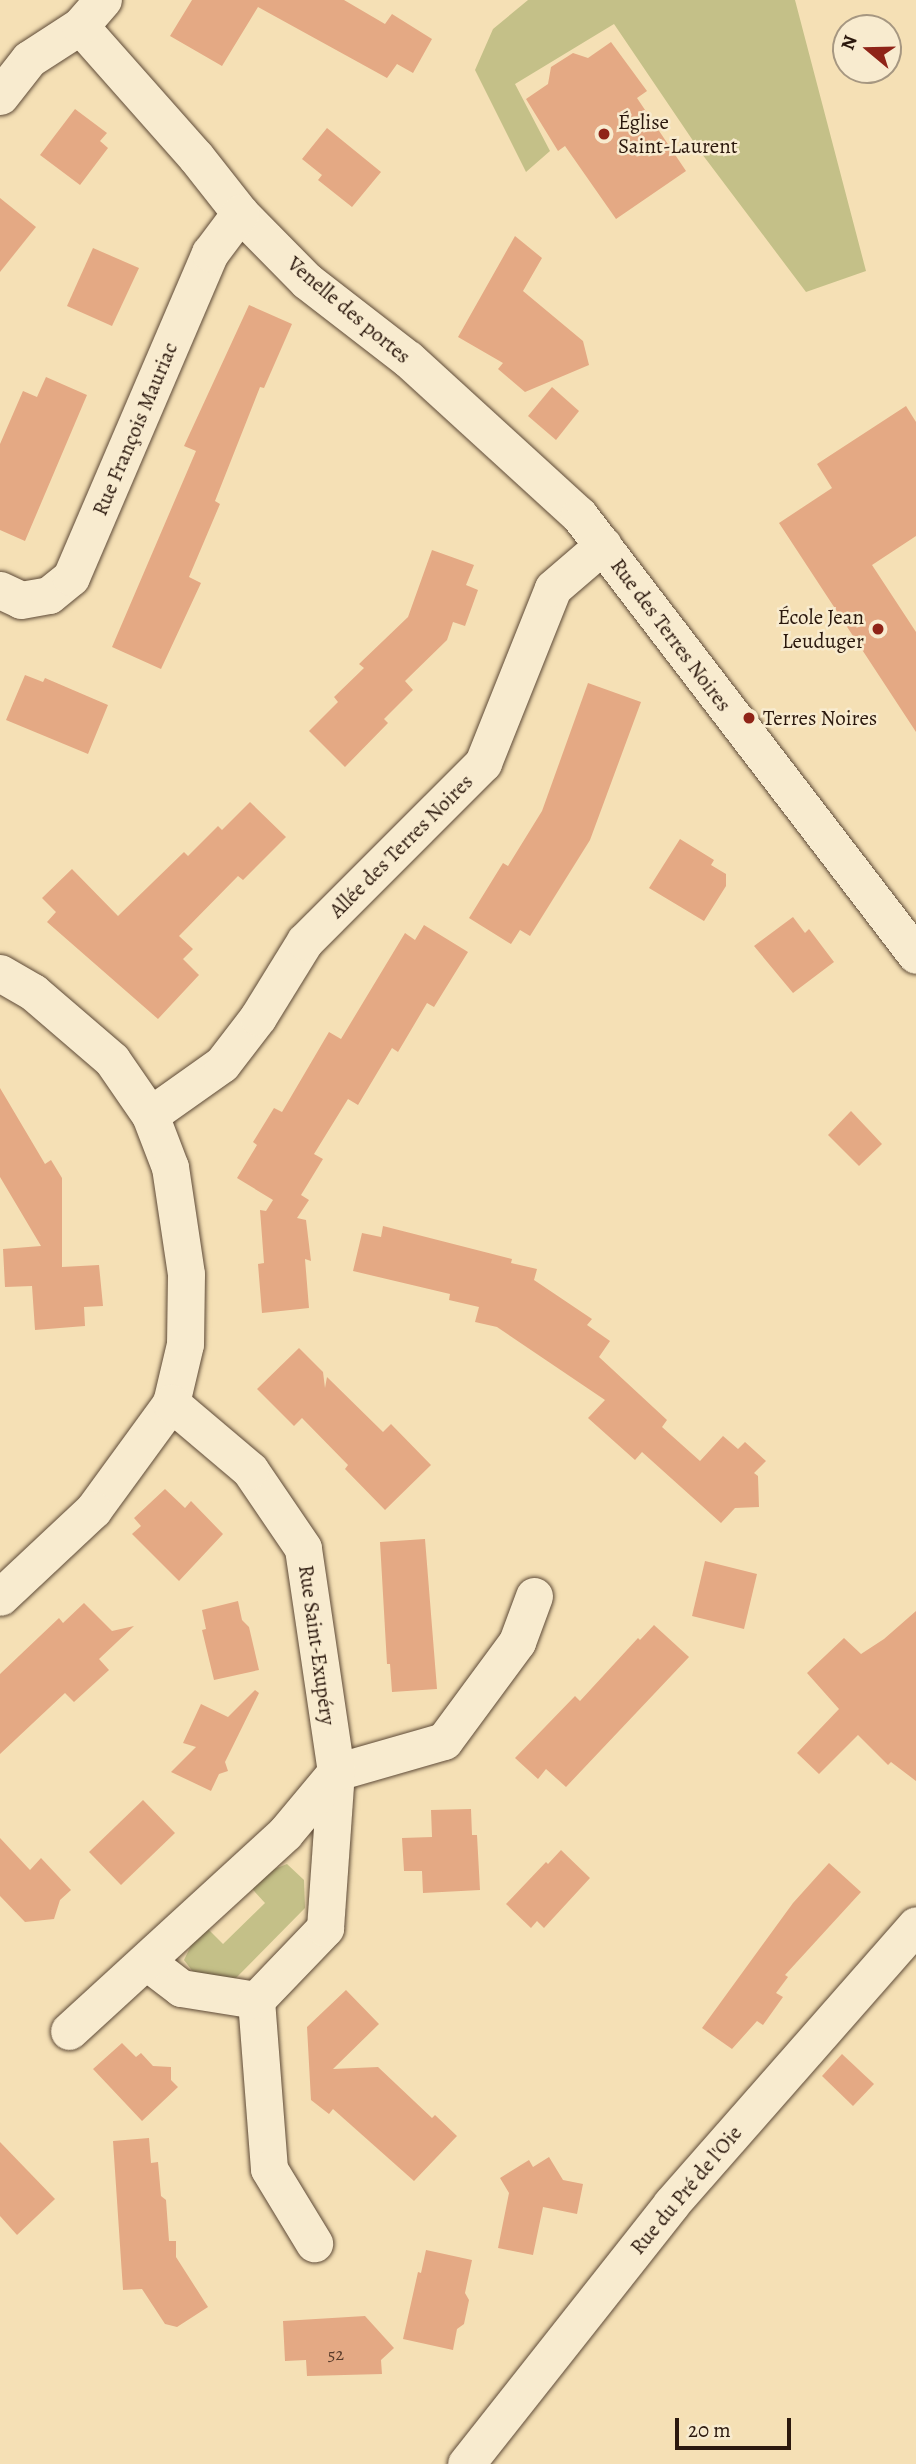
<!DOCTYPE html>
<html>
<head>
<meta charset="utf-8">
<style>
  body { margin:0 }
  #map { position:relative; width:916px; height:2464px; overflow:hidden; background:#f5e0b5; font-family:Alegreya,serif }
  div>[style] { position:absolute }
  .green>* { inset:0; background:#c4c088 }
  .building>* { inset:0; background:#e4a984 }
  .roads { filter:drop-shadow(0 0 2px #5e4a37) drop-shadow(0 0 2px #5e4a37) }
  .street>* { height:37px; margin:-18.5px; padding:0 18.5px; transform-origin:18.5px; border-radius:18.5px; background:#f8ebcf }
  .dots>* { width:19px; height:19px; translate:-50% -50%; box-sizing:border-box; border:4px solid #f8ebcf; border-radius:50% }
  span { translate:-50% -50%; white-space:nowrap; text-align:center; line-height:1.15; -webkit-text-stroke:5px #f8ebcf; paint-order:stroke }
  .number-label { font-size:18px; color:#593c2b }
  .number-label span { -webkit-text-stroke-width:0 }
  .poi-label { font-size:21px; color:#2b180d }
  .left { translate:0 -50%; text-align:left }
  .right { translate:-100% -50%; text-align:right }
  .street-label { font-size:21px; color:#2b180d }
  .north { position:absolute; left:832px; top:14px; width:70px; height:70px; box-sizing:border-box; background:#f8ebcf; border:2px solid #a69781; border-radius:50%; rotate:289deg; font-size:19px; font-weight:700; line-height:28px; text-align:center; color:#2b180d }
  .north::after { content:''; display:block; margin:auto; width:24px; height:32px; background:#8f2418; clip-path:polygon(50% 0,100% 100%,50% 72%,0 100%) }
  .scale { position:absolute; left:675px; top:2418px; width:116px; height:32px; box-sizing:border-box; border:4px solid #2b180d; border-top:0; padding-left:9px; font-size:21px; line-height:24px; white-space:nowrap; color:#2b180d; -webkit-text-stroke:5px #f8ebcf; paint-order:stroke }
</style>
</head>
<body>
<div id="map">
  <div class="green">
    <i style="clip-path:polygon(528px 0,795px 0,866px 271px,806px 292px,702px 154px,614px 24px,515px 84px,550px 151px,526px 172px,475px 70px,493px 29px)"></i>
    <i style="clip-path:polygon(287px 1864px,304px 1880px,305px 1908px,234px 1980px,200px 1981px,184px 1960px,202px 1923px,223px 1944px,265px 1903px,245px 1881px)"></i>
  </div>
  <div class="building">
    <i style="clip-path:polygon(192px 0,344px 0,385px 24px,392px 14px,432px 39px,413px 73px,397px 64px,387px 78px,258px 7px,222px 66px,170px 36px)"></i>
    <i style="clip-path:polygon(611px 42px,647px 91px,637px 98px,686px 171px,616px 219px,565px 146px,558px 151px,526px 99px,548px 84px,551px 67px,573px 53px,588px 58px)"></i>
    <i style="clip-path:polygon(75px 109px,107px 133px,100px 141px,108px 148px,80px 185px,40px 155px)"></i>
    <i style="clip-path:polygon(327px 128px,381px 172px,352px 207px,318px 180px,322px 175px,302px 159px)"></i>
    <i style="clip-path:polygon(0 198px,36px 227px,0 272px)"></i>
    <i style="clip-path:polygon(515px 236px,542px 258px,523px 291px,583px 341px,589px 365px,525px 392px,498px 369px,503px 363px,458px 337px)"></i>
    <i style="clip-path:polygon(93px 248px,139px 268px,112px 326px,67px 306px)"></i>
    <i style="clip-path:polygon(249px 305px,292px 324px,264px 388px,260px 387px,215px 501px,220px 504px,189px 577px,201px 583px,161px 669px,112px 647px,196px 451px,184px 446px)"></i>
    <i style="clip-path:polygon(46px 377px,87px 395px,25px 541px,0 530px,0 444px,23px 391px,37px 397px)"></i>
    <i style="clip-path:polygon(552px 387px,579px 411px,556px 440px,528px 416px)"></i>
    <i style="clip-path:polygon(906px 406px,916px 422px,916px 536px,872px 565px,916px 632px,916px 732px,779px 523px,832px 488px,817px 464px)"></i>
    <i style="clip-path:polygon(432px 550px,474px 565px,466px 585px,478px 590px,465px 626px,453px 622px,447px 640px,405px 681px,413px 690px,384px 719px,388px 723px,345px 767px,309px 731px,338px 702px,334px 697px,364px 668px,359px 664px,408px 617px)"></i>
    <i style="clip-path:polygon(25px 675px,43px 682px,45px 678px,108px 705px,88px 754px,6px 720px)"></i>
    <i style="clip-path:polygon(588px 683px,641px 702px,590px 840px,530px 936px,520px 930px,511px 944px,469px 918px,503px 863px,508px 866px,542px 811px)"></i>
    <i style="clip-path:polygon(250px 802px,286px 837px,243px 880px,238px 876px,179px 936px,193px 949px,183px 959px,199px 975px,158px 1019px,47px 922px,56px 912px,42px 898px,72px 869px,118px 916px,184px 852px,188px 856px,218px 826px,222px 830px)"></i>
    <i style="clip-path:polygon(680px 839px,714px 860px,711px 865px,726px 874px,726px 886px,704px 921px,649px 888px)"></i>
    <i style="clip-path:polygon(793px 917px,805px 933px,809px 929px,834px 962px,793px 993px,754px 946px)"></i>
    <i style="clip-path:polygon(424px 925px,468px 952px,434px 1007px,427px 1003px,398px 1052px,392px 1048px,358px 1105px,348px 1099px,314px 1154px,323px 1159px,301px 1195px,309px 1200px,297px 1218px,306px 1220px,311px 1261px,305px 1259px,309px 1308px,262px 1313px,258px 1264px,264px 1263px,260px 1210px,266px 1211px,273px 1200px,237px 1178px,257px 1145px,253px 1142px,274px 1108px,282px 1112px,329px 1032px,341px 1039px,405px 933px,415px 940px)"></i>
    <i style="clip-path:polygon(0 1088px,45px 1164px,51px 1160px,62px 1178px,62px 1267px,99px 1265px,103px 1306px,84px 1307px,85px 1326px,35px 1330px,32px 1286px,5px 1287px,3px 1249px,41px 1246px,0 1177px)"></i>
    <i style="clip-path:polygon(851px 1111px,882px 1144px,859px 1166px,828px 1135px)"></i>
    <i style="clip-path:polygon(383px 1226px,512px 1259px,511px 1263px,537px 1269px,534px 1280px,592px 1319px,587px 1325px,610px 1341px,599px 1357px,667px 1420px,662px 1427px,700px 1461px,723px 1436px,738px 1449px,745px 1442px,766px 1461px,754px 1473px,758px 1476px,759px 1507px,735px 1508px,721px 1523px,642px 1452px,635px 1460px,588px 1418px,605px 1400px,497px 1327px,475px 1322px,479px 1307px,449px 1300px,450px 1294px,353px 1271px,362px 1233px,381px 1237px)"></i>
    <i style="clip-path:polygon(299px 1348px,323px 1372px,325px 1388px,327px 1377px,383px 1432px,391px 1424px,431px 1465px,385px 1510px,345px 1469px,348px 1465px,302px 1418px,294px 1426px,257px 1389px)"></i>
    <i style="clip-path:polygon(165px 1489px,185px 1508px,191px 1501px,223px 1534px,179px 1581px,132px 1534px,141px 1526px,134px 1518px)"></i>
    <i style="clip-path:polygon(425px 1539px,437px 1689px,392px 1692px,390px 1664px,387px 1664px,380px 1542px)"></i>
    <i style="clip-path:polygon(705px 1561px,757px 1574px,744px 1629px,692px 1616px)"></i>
    <i style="clip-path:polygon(238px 1601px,242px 1620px,249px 1627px,259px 1670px,214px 1680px,202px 1630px,206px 1629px,202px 1610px)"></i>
    <i style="clip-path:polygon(84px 1603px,112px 1631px,134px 1626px,99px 1659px,109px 1670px,74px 1702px,65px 1693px,0 1754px,0 1674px,59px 1618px,63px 1623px)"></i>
    <i style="clip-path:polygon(916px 1611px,916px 1781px,891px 1762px,888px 1765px,858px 1735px,819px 1774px,797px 1753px,839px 1709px,807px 1673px,844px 1638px,861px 1654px,884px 1639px)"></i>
    <i style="clip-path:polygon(654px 1625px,689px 1657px,566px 1787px,546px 1769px,538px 1779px,515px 1758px,575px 1696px,580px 1701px,638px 1638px,640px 1640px)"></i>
    <i style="clip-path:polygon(255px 1690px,259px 1693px,225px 1762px,228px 1771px,219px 1774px,211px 1791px,171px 1772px,196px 1747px,183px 1743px,201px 1704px,228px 1717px)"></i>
    <i style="clip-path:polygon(143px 1800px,175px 1833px,121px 1885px,89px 1852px)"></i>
    <i style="clip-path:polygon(471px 1809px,472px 1835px,477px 1835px,480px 1890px,423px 1893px,422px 1871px,404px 1871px,402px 1838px,432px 1837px,431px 1810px)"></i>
    <i style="clip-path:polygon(0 1838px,30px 1870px,41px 1858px,71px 1890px,60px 1900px,54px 1919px,25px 1922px,0 1896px)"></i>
    <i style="clip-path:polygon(561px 1850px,590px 1878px,544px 1928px,537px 1921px,531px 1928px,506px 1904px,546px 1862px,548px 1864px)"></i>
    <i style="clip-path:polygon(829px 1863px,861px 1892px,785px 1975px,788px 1977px,776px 1993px,783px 1997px,763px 2025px,757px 2021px,732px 2049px,702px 2028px,793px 1903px)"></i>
    <i style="clip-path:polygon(346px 1990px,379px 2024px,333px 2069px,378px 2067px,432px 2118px,435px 2115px,457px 2136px,414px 2181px,333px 2109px,329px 2114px,311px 2100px,307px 2027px)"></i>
    <i style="clip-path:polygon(122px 2043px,136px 2057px,141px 2053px,153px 2066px,171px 2067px,171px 2080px,178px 2087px,142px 2121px,93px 2069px)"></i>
    <i style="clip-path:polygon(842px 2054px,874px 2084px,853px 2106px,822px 2076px)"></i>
    <i style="clip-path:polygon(149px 2138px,151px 2163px,158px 2162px,161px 2196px,166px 2200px,169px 2241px,176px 2241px,176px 2257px,208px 2307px,177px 2327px,165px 2324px,142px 2289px,123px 2290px,113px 2141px)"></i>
    <i style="clip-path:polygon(0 2142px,55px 2199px,17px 2235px,0 2216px)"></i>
    <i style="clip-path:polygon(549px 2157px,563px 2180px,583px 2184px,577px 2214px,543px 2207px,533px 2255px,498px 2248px,509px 2193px,500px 2178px,529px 2160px,533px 2167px)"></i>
    <i style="clip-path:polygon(426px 2250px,472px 2260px,465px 2293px,469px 2300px,464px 2324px,457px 2329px,453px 2350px,403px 2339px,418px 2272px,421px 2273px)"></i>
    <i style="clip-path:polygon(365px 2316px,394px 2348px,381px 2360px,382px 2374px,307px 2376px,306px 2360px,285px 2361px,283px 2321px)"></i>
  </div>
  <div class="roads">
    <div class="street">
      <i style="left:80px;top:26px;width:175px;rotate:48.5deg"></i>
      <i style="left:196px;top:157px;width:71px;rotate:51.8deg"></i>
      <i style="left:240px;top:213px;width:95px;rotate:45.4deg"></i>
      <i style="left:307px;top:281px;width:128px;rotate:37.7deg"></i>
      <i style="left:408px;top:359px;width:231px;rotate:42.4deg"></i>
      <i style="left:579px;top:515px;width:554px;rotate:52.55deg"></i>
      <i style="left:0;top:96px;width:47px;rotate:-51.9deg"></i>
      <i style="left:29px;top:59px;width:61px;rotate:-32.9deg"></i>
      <i style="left:80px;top:26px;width:35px;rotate:-49deg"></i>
      <i style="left:0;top:590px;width:23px;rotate:25deg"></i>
      <i style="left:21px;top:600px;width:28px;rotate:-10deg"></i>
      <i style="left:49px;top:595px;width:28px;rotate:-39deg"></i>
      <i style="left:71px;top:577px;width:353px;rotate:-66.8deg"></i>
      <i style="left:210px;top:253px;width:50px;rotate:-53.1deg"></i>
      <i style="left:0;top:973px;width:38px;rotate:30deg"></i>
      <i style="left:33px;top:992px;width:104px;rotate:40.7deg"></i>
      <i style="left:112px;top:1060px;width:67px;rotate:55.4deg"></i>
      <i style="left:150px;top:1115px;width:56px;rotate:69deg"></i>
      <i style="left:170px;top:1167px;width:108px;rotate:81.5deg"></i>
      <i style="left:186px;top:1274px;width:70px;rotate:90.8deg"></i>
      <i style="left:185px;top:1344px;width:61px;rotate:103.3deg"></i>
      <i style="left:171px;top:1403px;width:132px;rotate:126.1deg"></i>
      <i style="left:93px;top:1510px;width:127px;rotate:136.9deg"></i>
      <i style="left:150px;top:1115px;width:88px;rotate:-35.3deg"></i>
      <i style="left:222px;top:1064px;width:59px;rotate:-52.5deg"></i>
      <i style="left:258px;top:1017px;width:89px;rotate:-58.3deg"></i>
      <i style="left:305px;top:941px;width:252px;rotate:-45deg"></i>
      <i style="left:483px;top:763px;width:188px;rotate:-68.2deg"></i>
      <i style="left:553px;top:588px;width:66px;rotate:-40.7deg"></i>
      <i style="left:147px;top:1962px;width:43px;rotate:37.4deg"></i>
      <i style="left:181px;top:1988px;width:76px;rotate:9.1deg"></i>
      <i style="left:256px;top:2000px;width:169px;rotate:85.6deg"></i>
      <i style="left:269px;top:2169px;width:87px;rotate:58.7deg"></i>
      <i style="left:256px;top:2000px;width:100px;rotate:-46.2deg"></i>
      <i style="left:325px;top:1928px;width:156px;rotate:-86deg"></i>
      <i style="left:336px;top:1772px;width:112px;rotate:-16deg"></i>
      <i style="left:444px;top:1741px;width:123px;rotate:-53.6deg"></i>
      <i style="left:517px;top:1642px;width:49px;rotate:-69.7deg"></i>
      <i style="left:69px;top:2031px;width:293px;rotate:-42.5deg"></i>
      <i style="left:285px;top:1833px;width:80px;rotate:-50.1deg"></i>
      <i style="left:336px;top:1772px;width:226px;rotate:-98.4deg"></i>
      <i style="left:303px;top:1548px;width:94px;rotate:-124.2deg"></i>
      <i style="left:250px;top:1470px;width:104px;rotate:-139.7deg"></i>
      <i style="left:466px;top:2464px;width:331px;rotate:-51.7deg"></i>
      <i style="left:671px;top:2204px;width:371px;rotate:-48.7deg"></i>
    </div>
  </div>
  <div class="dots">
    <i style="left:604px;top:134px;background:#8f2418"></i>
    <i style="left:878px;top:629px;background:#8f2418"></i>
    <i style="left:749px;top:718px;background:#8f2418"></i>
  </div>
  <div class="number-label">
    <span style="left:336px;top:2354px">52</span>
  </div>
  <div class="poi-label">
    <span class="left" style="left:618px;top:134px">Église<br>Saint-Laurent</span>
    <span class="right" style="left:864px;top:629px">École Jean<br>Leuduger</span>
    <span class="left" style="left:763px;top:718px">Terres Noires</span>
  </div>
  <div class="street-label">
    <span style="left:349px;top:310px;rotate:40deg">Venelle des portes</span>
    <span style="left:135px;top:429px;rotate:-67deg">Rue François Mauriac</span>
    <span style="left:671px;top:635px;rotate:53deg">Rue des Terres Noires</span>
    <span style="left:401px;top:846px;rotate:-45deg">Allée des Terres Noires</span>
    <span style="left:317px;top:1645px;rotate:82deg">Rue Saint-Exupéry</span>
    <span style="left:686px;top:2190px;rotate:-50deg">Rue du Pré de l'Oie</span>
  </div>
  <div class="north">N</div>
  <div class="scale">20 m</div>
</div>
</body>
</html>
